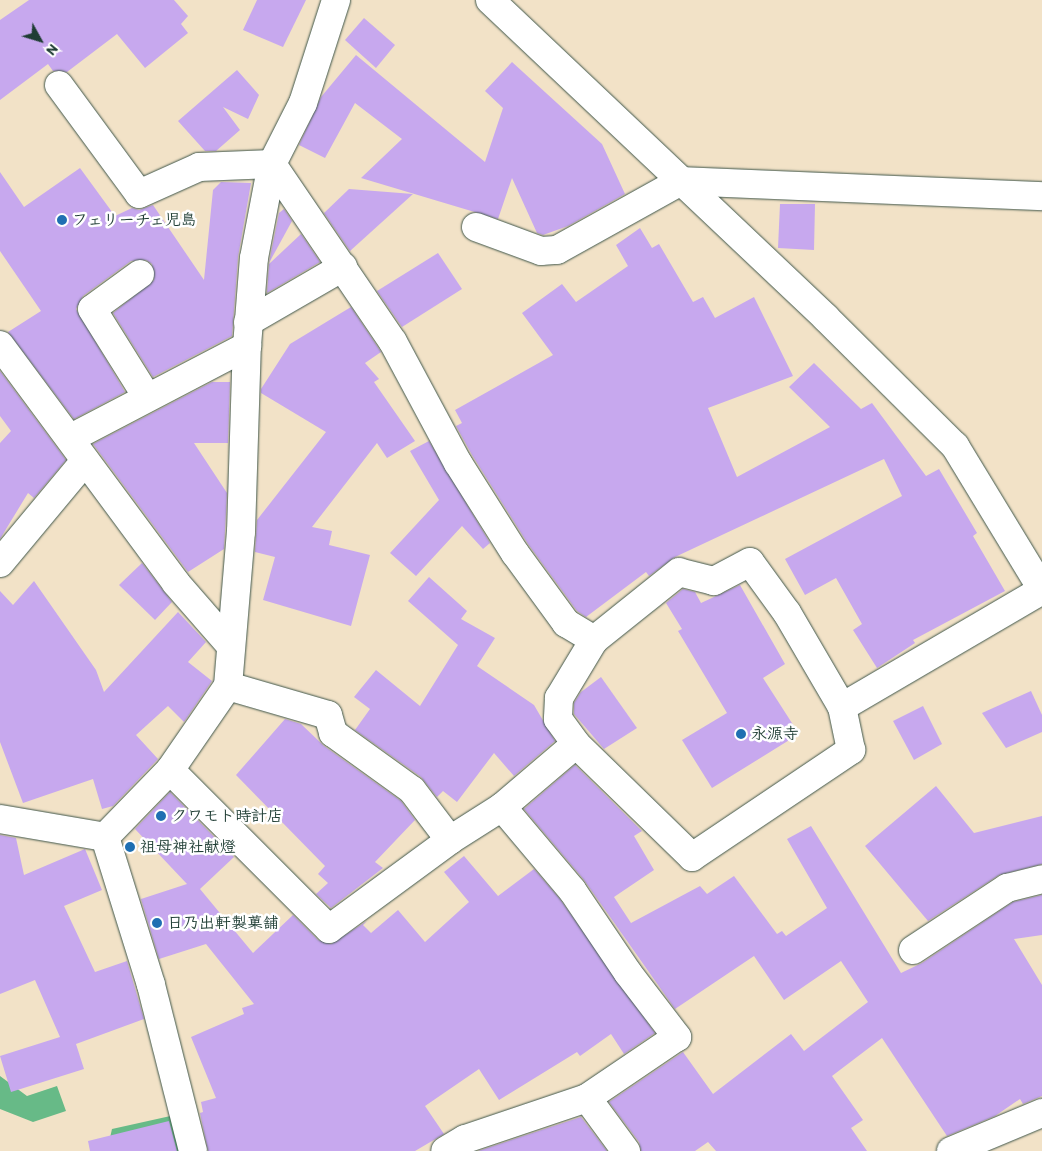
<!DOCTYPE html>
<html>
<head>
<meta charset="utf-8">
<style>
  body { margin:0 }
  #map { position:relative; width:1042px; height:1151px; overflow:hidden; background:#f2e2c7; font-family:Itim,"Klee One",sans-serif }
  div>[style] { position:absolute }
  .forest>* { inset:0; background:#67ba87 }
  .building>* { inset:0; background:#c7a8ee }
  .roads { filter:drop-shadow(0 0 1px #3f564a) drop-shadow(0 0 1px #3f564a) }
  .street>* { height:28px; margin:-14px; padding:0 14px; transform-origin:14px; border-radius:14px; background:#fff }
  .dots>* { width:14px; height:14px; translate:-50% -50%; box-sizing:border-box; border:2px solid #fff; border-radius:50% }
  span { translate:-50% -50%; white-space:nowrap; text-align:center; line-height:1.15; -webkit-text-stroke:5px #fff; paint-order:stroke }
  .poi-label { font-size:16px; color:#1f3d34; font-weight:700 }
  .left { translate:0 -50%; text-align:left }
  .north { position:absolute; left:15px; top:15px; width:50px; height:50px; -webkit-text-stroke:4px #fff; paint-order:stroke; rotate:129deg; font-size:14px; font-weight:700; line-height:20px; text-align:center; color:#1f3d34 }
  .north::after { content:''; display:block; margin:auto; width:18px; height:22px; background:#1f3d34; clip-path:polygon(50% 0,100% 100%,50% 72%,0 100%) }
</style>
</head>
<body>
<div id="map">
  <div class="forest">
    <i style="clip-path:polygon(0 1076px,27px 1096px,57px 1086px,66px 1111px,33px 1122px,0 1109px)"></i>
    <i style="clip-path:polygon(175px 1115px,184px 1151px,107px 1151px,112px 1129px)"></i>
  </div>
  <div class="building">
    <i style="clip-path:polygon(29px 0,174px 0,188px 16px,181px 24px,188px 33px,145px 68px,117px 34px,67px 72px,53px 71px,48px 64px,0 100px,0 20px)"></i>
    <i style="clip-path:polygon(257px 0,306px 0,283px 47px,243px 30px)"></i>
    <i style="clip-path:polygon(364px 18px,395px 45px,376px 68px,345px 40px)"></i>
    <i style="clip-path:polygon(356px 55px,485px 162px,503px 108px,485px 91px,512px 62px,602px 144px,625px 194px,568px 226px,543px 235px,537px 233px,512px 178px,498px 219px,361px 178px,402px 139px,355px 103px,325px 158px,299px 145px,321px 97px)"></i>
    <i style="clip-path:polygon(237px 70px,259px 95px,248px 119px,223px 107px,240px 130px,216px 151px,205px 151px,178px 121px)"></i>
    <i style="clip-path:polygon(80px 168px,115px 216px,132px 208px,139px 210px,153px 205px,204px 280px,213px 190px,221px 182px,251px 183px,238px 257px,232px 336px,153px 377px,113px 313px,154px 280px,152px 264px,146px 260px,131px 261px,83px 296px,76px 309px,125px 392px,74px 419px,8px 332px,41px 311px,0 251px,0 172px,24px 207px)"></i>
    <i style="clip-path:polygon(349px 189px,413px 194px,350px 251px,324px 213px)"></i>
    <i style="clip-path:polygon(780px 204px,815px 204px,814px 250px,778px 248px)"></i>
    <i style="clip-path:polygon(284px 209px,292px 221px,269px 263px,279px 213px)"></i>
    <i style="clip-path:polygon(640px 228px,652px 248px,659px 244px,693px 302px,703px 297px,715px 318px,754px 297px,793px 376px,708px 408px,737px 477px,830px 427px,789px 387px,814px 363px,861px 409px,872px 403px,926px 476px,939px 469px,977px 533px,973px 536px,1005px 591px,913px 640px,915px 643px,877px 668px,853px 630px,862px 624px,836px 578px,805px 595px,785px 559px,902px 496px,884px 459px,675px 557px,649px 576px,646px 572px,586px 617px,577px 611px,528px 544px,472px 455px,456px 426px,462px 423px,455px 410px,553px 355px,522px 313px,562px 284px,576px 302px,628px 266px,616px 245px)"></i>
    <i style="clip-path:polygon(301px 234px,320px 262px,267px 293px,269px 264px)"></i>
    <i style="clip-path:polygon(438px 253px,462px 289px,402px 327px,377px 291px)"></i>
    <i style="clip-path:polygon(351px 307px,381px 352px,365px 363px,379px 379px,374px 382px,415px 441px,387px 458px,377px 443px,312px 527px,332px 531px,329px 545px,370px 555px,351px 626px,263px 600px,275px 557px,255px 552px,257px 520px,326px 432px,261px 393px,261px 389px,290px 344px)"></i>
    <i style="clip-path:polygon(0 371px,66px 460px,34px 498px,28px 493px,0 539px,0 443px,11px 431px,0 416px)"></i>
    <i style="clip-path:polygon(212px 382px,230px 382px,228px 443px,194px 443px,227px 493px,224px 549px,188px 572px,93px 444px)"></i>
    <i style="clip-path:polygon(429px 441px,490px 543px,483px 549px,462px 526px,416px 576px,390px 553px,439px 500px,410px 451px)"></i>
    <i style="clip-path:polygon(142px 563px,172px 602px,155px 620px,119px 585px)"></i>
    <i style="clip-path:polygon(429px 577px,467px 611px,461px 619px,495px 638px,477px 666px,534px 705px,555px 741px,514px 776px,494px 753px,457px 802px,443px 791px,437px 797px,421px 777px,355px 730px,370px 709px,354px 697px,376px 670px,420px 706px,458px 645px,408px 601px)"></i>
    <i style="clip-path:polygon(34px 581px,96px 670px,104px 692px,178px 612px,206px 642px,188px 662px,212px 681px,184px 722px,168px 706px,136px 735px,158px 759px,113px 806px,102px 809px,93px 779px,23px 803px,0 742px,0 591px,13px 605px)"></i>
    <i style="clip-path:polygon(740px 585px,785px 664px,763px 678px,799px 734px,712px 788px,682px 740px,727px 713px,678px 631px,682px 629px,666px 603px,683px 589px,695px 592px,701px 603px)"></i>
    <i style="clip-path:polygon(601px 677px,637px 728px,604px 749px,574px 714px,574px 703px,581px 692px)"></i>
    <i style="clip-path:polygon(1031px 691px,1042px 715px,1042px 732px,1006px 748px,982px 713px)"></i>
    <i style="clip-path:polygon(923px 706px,942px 744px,914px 760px,893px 721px)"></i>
    <i style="clip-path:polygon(285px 719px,301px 724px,324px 746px,401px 801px,415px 820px,375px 862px,383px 868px,331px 908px,316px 894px,328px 883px,318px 874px,325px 866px,236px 775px)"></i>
    <i style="clip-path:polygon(575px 765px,642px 831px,634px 836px,654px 870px,614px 897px,631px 923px,700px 886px,707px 894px,734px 876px,777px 934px,782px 931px,786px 936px,827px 908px,787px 839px,811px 826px,901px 973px,922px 963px,1013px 902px,1042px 895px,1042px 935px,1014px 939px,1042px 985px,1042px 1096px,1023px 1104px,1020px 1099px,995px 1116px,947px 1136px,882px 1038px,832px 1076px,863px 1120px,851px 1128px,867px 1151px,716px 1151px,708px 1142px,695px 1151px,641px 1151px,639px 1142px,609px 1102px,683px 1052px,713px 1094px,791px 1034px,804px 1051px,868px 1002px,841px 961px,784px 1000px,754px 956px,675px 1009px,584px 880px,524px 809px)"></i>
    <i style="clip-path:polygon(936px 786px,974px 833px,1042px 816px,1042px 864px,999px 875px,928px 921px,865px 846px)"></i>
    <i style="clip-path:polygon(170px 792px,234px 857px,200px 889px,253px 953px,293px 915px,318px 940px,331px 944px,367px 921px,363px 925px,371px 933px,398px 910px,425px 942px,469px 902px,444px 872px,464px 856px,498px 896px,534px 869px,560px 899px,655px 1033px,624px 1054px,611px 1034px,580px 1056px,577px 1052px,499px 1100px,479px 1069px,425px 1106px,444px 1134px,415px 1151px,208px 1151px,200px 1113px,203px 1112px,201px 1102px,216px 1098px,191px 1037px,244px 1014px,242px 1008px,254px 1004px,206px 944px,159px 959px,141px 899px,187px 884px,135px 829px)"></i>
    <i style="clip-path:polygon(0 835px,16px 838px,24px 875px,85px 849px,102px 890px,64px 906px,95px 972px,127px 961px,144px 1019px,76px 1044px,84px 1069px,11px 1092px,0 1056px,60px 1037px,35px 980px,0 994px)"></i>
    <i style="clip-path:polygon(581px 1117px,607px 1151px,478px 1151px)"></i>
    <i style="clip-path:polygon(169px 1121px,177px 1151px,90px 1151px,88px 1141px)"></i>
  </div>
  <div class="roads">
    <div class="street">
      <i style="left:490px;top:0;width:463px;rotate:43.4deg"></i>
      <i style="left:826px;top:318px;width:182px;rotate:44.8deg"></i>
      <i style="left:955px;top:446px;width:167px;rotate:58.7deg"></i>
      <i style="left:59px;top:85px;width:135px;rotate:53.7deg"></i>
      <i style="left:139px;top:194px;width:66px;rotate:-24.2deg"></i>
      <i style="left:199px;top:167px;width:73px;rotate:-2.4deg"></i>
      <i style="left:272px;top:164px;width:215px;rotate:55.8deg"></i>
      <i style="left:393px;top:342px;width:137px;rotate:61.8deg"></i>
      <i style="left:458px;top:463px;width:107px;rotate:57.7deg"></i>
      <i style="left:515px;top:553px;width:87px;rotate:53.9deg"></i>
      <i style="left:566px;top:623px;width:33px;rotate:31deg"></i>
      <i style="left:594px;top:640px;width:68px;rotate:121.1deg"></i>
      <i style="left:559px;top:698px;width:21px;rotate:93deg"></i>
      <i style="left:558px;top:719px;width:31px;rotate:54deg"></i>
      <i style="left:576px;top:744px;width:97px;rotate:139.6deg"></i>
      <i style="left:502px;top:807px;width:109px;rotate:49.9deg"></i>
      <i style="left:572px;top:890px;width:100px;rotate:56deg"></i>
      <i style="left:628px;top:973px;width:81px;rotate:52.6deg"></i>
      <i style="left:677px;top:1037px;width:109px;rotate:145.9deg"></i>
      <i style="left:587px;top:1098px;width:129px;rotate:161.4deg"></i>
      <i style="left:465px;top:1139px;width:23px;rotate:149deg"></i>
      <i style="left:476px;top:227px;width:69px;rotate:20.3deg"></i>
      <i style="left:541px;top:251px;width:16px;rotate:-4deg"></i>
      <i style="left:557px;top:250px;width:142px;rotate:-29.1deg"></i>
      <i style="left:681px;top:181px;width:361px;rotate:2.4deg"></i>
      <i style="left:140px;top:274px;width:59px;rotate:143.9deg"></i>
      <i style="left:92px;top:309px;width:104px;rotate:58deg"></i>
      <i style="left:248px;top:322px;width:110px;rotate:-30.1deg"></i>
      <i style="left:0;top:345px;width:296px;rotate:53.5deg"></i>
      <i style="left:176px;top:583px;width:82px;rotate:48.9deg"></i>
      <i style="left:71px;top:438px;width:199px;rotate:-27.6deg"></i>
      <i style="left:0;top:563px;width:133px;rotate:-50.2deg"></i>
      <i style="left:228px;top:686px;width:104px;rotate:16.2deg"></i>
      <i style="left:328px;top:715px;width:19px;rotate:74deg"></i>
      <i style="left:333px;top:733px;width:97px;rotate:35.8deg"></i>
      <i style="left:412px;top:790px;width:63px;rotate:52.8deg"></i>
      <i style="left:842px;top:707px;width:232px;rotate:-30.3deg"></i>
      <i style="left:576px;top:744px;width:162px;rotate:44.2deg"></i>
      <i style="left:692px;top:857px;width:192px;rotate:-33.9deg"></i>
      <i style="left:851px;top:750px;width:44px;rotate:-101.8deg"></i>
      <i style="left:842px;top:707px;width:109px;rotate:-120.3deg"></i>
      <i style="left:787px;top:613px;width:63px;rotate:-126deg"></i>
      <i style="left:750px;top:562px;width:41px;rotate:152.2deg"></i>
      <i style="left:714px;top:581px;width:36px;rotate:-166deg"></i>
      <i style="left:679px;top:572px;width:109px;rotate:141.3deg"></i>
      <i style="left:170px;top:770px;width:225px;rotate:45deg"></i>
      <i style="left:329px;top:929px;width:150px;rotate:-36.3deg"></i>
      <i style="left:450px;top:840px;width:62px;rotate:-32.4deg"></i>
      <i style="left:0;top:819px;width:107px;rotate:9.7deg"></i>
      <i style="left:105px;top:837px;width:155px;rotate:72.7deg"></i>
      <i style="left:151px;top:985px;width:171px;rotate:75.8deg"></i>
      <i style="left:105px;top:837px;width:93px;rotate:-45.9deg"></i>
      <i style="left:170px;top:770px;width:102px;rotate:-55.4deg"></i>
      <i style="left:228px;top:686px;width:155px;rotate:-85.2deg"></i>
      <i style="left:241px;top:532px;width:186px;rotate:-88.2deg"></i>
      <i style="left:247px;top:346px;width:88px;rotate:-85.5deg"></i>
      <i style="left:254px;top:258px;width:96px;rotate:-79.2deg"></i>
      <i style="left:272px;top:164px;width:68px;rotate:-63.1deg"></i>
      <i style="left:303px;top:103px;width:108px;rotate:-72.2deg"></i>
      <i style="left:913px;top:950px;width:113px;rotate:-33.4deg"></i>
      <i style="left:1007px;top:888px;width:36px;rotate:-14deg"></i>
      <i style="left:587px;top:1098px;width:66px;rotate:53.7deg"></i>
      <i style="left:951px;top:1151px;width:99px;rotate:-22.7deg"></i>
    </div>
  </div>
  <div class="dots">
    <i style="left:62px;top:220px;background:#1f6fb2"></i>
    <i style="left:741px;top:734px;background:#1f6fb2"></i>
    <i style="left:161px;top:816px;background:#1f6fb2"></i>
    <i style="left:130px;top:847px;background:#1f6fb2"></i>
    <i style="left:157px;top:923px;background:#1f6fb2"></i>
  </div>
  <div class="poi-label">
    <span class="left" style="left:72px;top:220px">フェリーチェ児島</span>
    <span class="left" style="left:751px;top:734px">永源寺</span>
    <span class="left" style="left:171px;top:816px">クワモト時計店</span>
    <span class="left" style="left:140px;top:847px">祖母神社献燈</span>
    <span class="left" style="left:167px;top:923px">日乃出軒製菓舗</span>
  </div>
  <div class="north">N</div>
</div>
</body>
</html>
